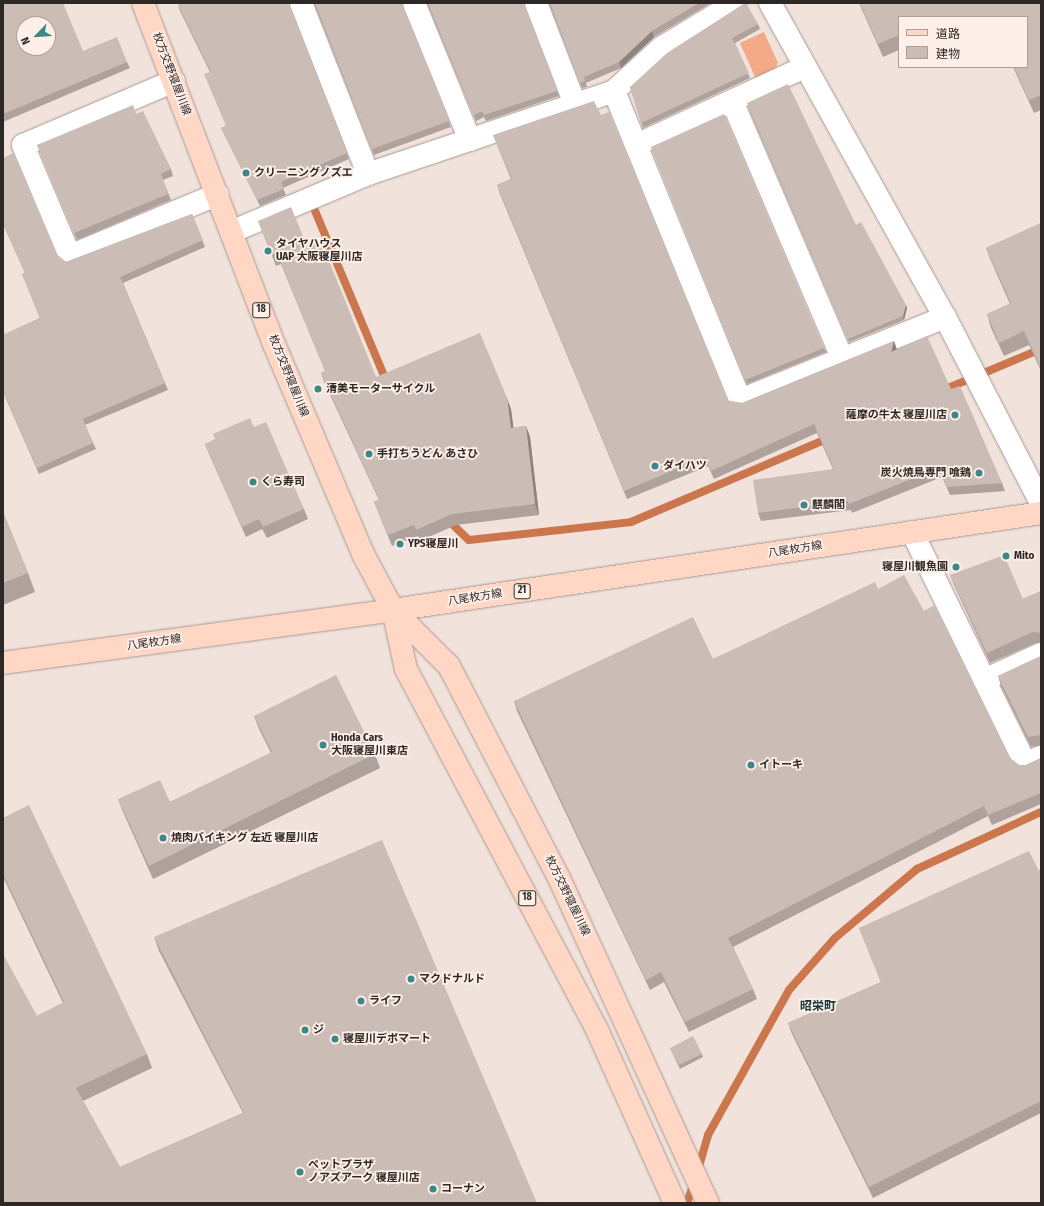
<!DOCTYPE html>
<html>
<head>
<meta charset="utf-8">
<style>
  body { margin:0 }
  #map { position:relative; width:1044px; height:1206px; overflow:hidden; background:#f1e2db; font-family:"Fira Sans Condensed","Noto Sans JP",sans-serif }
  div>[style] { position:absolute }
  .green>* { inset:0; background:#f4aa86 }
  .stream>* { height:8px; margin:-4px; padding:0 4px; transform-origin:4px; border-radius:4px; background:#cb764c }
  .roads { filter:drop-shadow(0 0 1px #a89a94) drop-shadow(0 0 1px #a89a94) }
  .minor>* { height:22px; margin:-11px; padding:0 11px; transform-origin:11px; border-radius:11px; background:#fff }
  .major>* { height:22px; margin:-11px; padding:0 11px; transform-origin:11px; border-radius:11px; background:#ffd7c4 }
  .wall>* { inset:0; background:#afa29d }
  .shaded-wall>* { inset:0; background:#8e847f }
  .building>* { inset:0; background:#cbbcb6 }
  .dots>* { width:11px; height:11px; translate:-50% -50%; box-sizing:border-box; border:2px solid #feefe8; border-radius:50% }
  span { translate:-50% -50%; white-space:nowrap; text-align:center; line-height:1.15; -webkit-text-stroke:3.5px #feefe8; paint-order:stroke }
  .shield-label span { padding:1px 3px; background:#feefe8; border:1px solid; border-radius:3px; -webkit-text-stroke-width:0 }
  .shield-label { font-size:10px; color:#2d2825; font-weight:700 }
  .street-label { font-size:11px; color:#2d2825 }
  .poi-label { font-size:11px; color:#2d2825; font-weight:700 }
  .left { translate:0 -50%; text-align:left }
  .right { translate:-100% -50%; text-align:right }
  .neighbourhood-label { font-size:12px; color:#173a3b; font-weight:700 }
  .frame { position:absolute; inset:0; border:4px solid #2d2825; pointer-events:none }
  .legend { position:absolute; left:898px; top:16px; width:130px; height:52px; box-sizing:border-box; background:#feefe8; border:1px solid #aa9f9a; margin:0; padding:5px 7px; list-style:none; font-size:12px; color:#2d2825 }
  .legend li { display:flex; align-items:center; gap:8px; height:20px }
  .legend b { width:20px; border:1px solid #aa9f9a }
  .north { position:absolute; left:16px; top:16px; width:40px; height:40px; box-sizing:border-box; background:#feefe8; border:1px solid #aa9f9a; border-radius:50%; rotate:245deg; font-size:11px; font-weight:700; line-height:16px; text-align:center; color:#2d2825 }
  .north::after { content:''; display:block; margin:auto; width:14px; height:18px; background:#3e8788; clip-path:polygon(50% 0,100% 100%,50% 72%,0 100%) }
</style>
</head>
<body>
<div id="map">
  <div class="green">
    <i style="clip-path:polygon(764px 32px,778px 63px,773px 72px,756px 79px,740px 43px)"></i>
  </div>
  <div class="stream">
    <i style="left:313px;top:206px;width:192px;rotate:67.3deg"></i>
    <i style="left:941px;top:391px;width:108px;rotate:-22.8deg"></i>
    <i style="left:447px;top:519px;width:30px;rotate:44deg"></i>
    <i style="left:469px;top:540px;width:163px;rotate:-6.3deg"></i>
    <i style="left:631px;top:522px;width:217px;rotate:-23deg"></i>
    <i style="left:698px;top:1170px;width:36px;rotate:-74deg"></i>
    <i style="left:708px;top:1135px;width:166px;rotate:-60.8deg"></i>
    <i style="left:789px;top:990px;width:69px;rotate:-48.5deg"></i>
    <i style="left:835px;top:938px;width:107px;rotate:-40.1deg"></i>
    <i style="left:917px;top:869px;width:136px;rotate:-24.7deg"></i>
    <i style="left:687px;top:1203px;width:21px;rotate:-71deg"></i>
  </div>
  <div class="roads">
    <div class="minor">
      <i style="left:301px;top:3px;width:184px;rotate:68.6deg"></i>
      <i style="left:414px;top:3px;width:148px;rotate:67.8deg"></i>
      <i style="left:536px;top:3px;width:108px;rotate:68.9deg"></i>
      <i style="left:770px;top:3px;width:359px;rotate:60.9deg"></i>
      <i style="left:945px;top:317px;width:209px;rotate:62.7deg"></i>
      <i style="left:174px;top:81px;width:164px;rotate:157deg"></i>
      <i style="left:23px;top:145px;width:121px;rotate:67.1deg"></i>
      <i style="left:70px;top:256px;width:160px;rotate:-22.7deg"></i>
      <i style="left:614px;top:91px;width:334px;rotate:67.8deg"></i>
      <i style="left:740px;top:400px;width:221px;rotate:-22deg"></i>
      <i style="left:732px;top:101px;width:280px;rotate:66.8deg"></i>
      <i style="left:636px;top:145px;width:186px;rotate:-24.8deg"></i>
      <i style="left:233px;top:231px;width:147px;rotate:-22.9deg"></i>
      <i style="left:368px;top:174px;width:260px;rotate:-18.6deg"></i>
      <i style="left:614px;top:91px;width:64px;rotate:-42.5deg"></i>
      <i style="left:661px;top:48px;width:87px;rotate:-31.3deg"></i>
      <i style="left:912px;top:532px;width:257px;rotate:63.9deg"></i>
      <i style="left:1025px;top:763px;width:17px;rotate:-21deg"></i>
      <i style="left:984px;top:680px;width:63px;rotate:-24.5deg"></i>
    </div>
    <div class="major">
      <i style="left:143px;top:3px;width:365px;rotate:69deg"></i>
      <i style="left:274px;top:344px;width:228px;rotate:67deg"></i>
      <i style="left:363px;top:554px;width:64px;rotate:61.8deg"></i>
      <i style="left:393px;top:610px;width:79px;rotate:45deg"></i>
      <i style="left:449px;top:666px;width:239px;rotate:62.6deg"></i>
      <i style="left:559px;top:878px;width:358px;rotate:65.4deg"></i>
      <i style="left:393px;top:610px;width:60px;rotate:77.6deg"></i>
      <i style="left:406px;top:669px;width:411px;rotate:62.1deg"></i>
      <i style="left:598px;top:1032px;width:188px;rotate:65.8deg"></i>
      <i style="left:3px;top:663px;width:394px;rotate:-7.7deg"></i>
      <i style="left:393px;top:610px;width:655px;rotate:-8.51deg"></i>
    </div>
  </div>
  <div class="wall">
    <i style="clip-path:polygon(3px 3px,83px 51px,127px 62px,130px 68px,3px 122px)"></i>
    <i style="clip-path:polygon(314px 3px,402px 3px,402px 7px,451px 127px,374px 155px)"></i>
    <i style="clip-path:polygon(427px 3px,524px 3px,524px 7px,559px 96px,486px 121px,484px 117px,476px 121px)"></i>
    <i style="clip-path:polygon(549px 3px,711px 3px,654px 37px,621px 68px,586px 83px,587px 87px,582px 88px)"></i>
    <i style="clip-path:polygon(859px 3px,1041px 3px,1041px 110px,1034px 113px,1013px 67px,1027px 67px,1027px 17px,899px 17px,899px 50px,883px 57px)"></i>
    <i style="clip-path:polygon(180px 4px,289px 7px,349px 159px,283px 188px,286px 195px,260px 206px,221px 128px,226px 126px,210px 72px,180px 11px,178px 5px)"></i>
    <i style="clip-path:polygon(758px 24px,760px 29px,735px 43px,750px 78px,643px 128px,630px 87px)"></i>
    <i style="clip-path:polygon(748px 107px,856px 225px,906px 305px,907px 308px,904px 320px,849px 342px)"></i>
    <i style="clip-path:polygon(136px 114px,171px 169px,173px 176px,163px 180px,171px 200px,77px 240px,37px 145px)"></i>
    <i style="clip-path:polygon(493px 135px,729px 401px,742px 403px,894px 341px,897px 350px,951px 389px,1002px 483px,1005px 491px,950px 495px,942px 477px,852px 513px,851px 510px,761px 521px,758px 513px,833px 469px,817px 433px,714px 479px,708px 466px,627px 499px,500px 194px,497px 185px,511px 179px)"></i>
    <i style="clip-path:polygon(651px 147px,824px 348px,826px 352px,747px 384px)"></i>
    <i style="clip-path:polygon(3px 158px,56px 254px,66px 262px,192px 214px,205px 247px,123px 283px,168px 390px,85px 425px,96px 449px,39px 474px,3px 392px,3px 335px,40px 318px,22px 274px,25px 273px,3px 224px)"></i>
    <i style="clip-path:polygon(258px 221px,307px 246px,376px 377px,511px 409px,513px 428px,526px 426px,530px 437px,539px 515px,456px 525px,420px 541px,418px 536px,392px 546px,374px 502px,379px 500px,325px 384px,321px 373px,325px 371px,281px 264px,276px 266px)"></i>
    <i style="clip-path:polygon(1041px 223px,1041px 371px,1029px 345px,1004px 356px,991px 328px,987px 314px,1010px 304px,991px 261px,986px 248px)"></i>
    <i style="clip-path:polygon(254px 427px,304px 509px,308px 519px,267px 538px,262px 529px,246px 537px,209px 454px,205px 444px)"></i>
    <i style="clip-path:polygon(3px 512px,28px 573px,35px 592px,3px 605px)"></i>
    <i style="clip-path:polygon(950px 575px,1023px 599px,1041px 591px,1041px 643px,1036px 643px,990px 663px,954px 585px)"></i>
    <i style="clip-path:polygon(878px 589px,924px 611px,1010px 758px,1019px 765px,1026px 765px,1041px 758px,1041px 804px,992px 825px,988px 816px,733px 947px,753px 989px,757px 999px,689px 1032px,664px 982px,650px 990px,517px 711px,514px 701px,713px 659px)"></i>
    <i style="clip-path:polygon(1041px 656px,1041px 745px,1031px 747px,1001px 686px,998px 676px)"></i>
    <i style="clip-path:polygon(254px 716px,375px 754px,380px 768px,153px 879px,123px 812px,118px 799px,170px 802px,271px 753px,259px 729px)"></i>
    <i style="clip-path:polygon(3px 818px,147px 1054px,152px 1068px,83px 1101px,120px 1167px,243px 1113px,159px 951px,154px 937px,537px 1203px,3px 1203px,37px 1016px,63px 1003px,3px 877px)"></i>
    <i style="clip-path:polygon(1041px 870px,1041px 1113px,873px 1198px,792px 1034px,788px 1023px,881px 982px,859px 928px)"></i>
    <i style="clip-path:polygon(670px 1048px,702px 1054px,703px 1057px,680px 1069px)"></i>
  </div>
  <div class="shaded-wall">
    <i style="clip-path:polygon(652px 31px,654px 37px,621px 68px,619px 62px)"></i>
    <i style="clip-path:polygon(906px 305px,907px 308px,904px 320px,903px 316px)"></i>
    <i style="clip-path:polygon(894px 341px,897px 350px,891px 352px)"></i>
    <i style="clip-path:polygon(507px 398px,511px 409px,515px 439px,511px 428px)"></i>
    <i style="clip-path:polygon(526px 426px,530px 437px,539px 515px,535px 504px)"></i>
  </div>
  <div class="building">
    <i style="clip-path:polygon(evenodd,3px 3px,63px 3px,83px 51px,117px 37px,127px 62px,3px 114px,3px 3px,24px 24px,48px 24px,48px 48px,24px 48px,24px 24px)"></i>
    <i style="clip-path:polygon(180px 3px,288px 3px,347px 153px,281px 182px,284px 189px,257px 200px,221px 128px,226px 126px,204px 74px,211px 72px,178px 5px,181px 4px)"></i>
    <i style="clip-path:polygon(315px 3px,401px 3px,449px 121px,372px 149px)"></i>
    <i style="clip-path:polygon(428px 3px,523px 3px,557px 91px,484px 115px,482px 111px,474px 115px)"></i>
    <i style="clip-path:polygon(550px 3px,699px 3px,652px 31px,619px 62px,584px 77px,585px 81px,580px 83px)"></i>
    <i style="clip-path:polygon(745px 3px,746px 3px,758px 24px,732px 38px,749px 73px,641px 123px,630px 87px,667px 53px)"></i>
    <i style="clip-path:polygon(860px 3px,1041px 3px,1041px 95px,1029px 100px,1014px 67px,1027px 67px,1027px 17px,979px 17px,979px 16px,975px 17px,942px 17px,942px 16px,941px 17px,899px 17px,899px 35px,878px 44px)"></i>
    <i style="clip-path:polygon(788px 84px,856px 225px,861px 222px,906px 305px,903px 316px,848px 339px,747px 103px)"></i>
    <i style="clip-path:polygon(594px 101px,601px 115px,609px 112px,729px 401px,742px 403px,894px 341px,891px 352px,927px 336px,951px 389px,960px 386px,1002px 483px,947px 487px,939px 468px,849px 504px,848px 501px,758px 513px,753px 480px,834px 469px,814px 424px,711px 471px,705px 457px,624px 491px,497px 185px,512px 179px,493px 135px)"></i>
    <i style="clip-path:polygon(133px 105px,136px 114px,143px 111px,171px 169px,161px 174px,168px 194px,74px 233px,37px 145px)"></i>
    <i style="clip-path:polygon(724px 114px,824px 348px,745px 380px,651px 147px)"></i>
    <i style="clip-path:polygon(13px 153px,56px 254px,66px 262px,192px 214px,203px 240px,120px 277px,165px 383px,83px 419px,93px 443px,37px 468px,3px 391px,3px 335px,40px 318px,22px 274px,25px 273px,3px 223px,3px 158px)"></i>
    <i style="clip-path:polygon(291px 207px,307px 246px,318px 241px,327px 256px,376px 377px,480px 333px,507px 398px,511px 428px,526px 426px,535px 504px,452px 514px,416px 530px,414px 525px,388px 535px,374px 502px,379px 499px,321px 373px,325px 371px,277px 253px,272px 255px,258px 221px)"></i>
    <i style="clip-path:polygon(1041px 223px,1041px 369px,1024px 331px,999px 343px,987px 314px,1011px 303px,986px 248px)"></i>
    <i style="clip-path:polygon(250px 418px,254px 427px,266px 422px,304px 509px,263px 527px,259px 519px,242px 527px,205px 444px,215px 439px,213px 434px)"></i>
    <i style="clip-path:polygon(3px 512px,28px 573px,3px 583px)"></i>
    <i style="clip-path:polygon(1004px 555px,1023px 599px,1041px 591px,1041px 633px,1033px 632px,987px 653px,950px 575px)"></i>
    <i style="clip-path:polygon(904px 575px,924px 611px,935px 605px,1010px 758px,1019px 765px,1026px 765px,1041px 758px,1041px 793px,988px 815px,984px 806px,728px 938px,753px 989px,685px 1022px,661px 972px,646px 980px,514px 701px,693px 617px,713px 659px,875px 582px,878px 589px)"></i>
    <i style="clip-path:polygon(1041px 656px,1041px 736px,1040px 735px,1028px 737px,998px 676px)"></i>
    <i style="clip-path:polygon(336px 675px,375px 754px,149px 866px,118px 799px,160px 780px,170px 802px,272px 752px,254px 716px)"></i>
    <i style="clip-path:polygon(29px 805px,147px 1054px,76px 1088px,120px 1167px,244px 1113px,154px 937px,382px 840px,537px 1203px,3px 1203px,3px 954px,37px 1016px,64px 1002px,3px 874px,3px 818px)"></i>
    <i style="clip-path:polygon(1029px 851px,1039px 871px,1041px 870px,1041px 1101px,869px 1187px,788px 1023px,881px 982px,859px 928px)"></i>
    <i style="clip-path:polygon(693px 1036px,702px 1054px,679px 1065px,670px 1048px)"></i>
  </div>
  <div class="dots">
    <i style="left:246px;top:173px;background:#3e8788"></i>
    <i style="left:268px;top:251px;background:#3e8788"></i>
    <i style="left:318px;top:389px;background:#3e8788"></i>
    <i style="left:955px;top:415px;background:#3e8788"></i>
    <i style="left:369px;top:454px;background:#3e8788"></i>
    <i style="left:655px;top:466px;background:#3e8788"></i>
    <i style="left:979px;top:473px;background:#3e8788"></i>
    <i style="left:253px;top:482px;background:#3e8788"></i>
    <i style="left:804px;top:505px;background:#3e8788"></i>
    <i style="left:400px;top:544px;background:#3e8788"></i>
    <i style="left:1006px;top:556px;background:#3e8788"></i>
    <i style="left:956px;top:567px;background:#3e8788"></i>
    <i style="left:323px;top:745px;background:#3e8788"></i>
    <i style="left:751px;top:765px;background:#3e8788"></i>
    <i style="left:163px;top:838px;background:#3e8788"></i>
    <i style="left:411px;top:979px;background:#3e8788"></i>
    <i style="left:361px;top:1001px;background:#3e8788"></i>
    <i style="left:305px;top:1030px;background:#3e8788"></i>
    <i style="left:335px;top:1039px;background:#3e8788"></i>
    <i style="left:300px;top:1172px;background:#3e8788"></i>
    <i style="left:433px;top:1189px;background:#3e8788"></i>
  </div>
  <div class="shield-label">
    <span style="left:261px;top:310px">18</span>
    <span style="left:522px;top:591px">21</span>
    <span style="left:527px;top:898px">18</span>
  </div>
  <div class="street-label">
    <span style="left:171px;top:74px;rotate:69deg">枚方交野寝屋川線</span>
    <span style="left:288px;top:376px;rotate:68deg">枚方交野寝屋川線</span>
    <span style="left:795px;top:550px;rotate:-9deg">八尾枚方線</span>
    <span style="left:475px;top:598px;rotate:-9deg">八尾枚方線</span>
    <span style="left:154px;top:643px;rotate:-8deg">八尾枚方線</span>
    <span style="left:567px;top:896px;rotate:64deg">枚方交野寝屋川線</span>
  </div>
  <div class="poi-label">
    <span class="left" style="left:254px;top:173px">クリーニングノズエ</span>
    <span class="left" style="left:276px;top:251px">タイヤハウス<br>UAP 大阪寝屋川店</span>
    <span class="left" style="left:326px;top:389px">清美モーターサイクル</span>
    <span class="right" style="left:947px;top:415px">薩摩の牛太 寝屋川店</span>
    <span class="left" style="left:377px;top:454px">手打ちうどん あさひ</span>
    <span class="left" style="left:663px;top:466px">ダイハツ</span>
    <span class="right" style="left:971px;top:473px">炭火焼鳥専門 喰鶏</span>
    <span class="left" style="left:261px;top:482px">くら寿司</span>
    <span class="left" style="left:812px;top:505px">麒麟閣</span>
    <span class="left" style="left:408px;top:544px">YPS寝屋川</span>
    <span class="left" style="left:1014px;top:556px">Mito</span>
    <span class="right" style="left:948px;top:567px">寝屋川観魚園</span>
    <span class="left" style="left:331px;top:745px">Honda Cars<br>大阪寝屋川東店</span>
    <span class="left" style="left:759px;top:765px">イトーキ</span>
    <span class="left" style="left:171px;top:838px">焼肉バイキング 左近 寝屋川店</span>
    <span class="left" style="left:419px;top:979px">マクドナルド</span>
    <span class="left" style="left:369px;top:1001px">ライフ</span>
    <span class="left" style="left:313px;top:1030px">ジ</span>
    <span class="left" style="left:343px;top:1039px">寝屋川デポマート</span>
    <span class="left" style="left:308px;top:1172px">ペットプラザ<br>ノアズアーク 寝屋川店</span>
    <span class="left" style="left:441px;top:1189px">コーナン</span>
  </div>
  <div class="neighbourhood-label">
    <span style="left:818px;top:1007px">昭栄町</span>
  </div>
  <div class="frame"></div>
  <ul class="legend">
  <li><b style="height:5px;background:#ffd7c4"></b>道路</li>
  <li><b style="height:11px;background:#cbbcb6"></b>建物</li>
  </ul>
  <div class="north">N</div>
</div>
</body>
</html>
